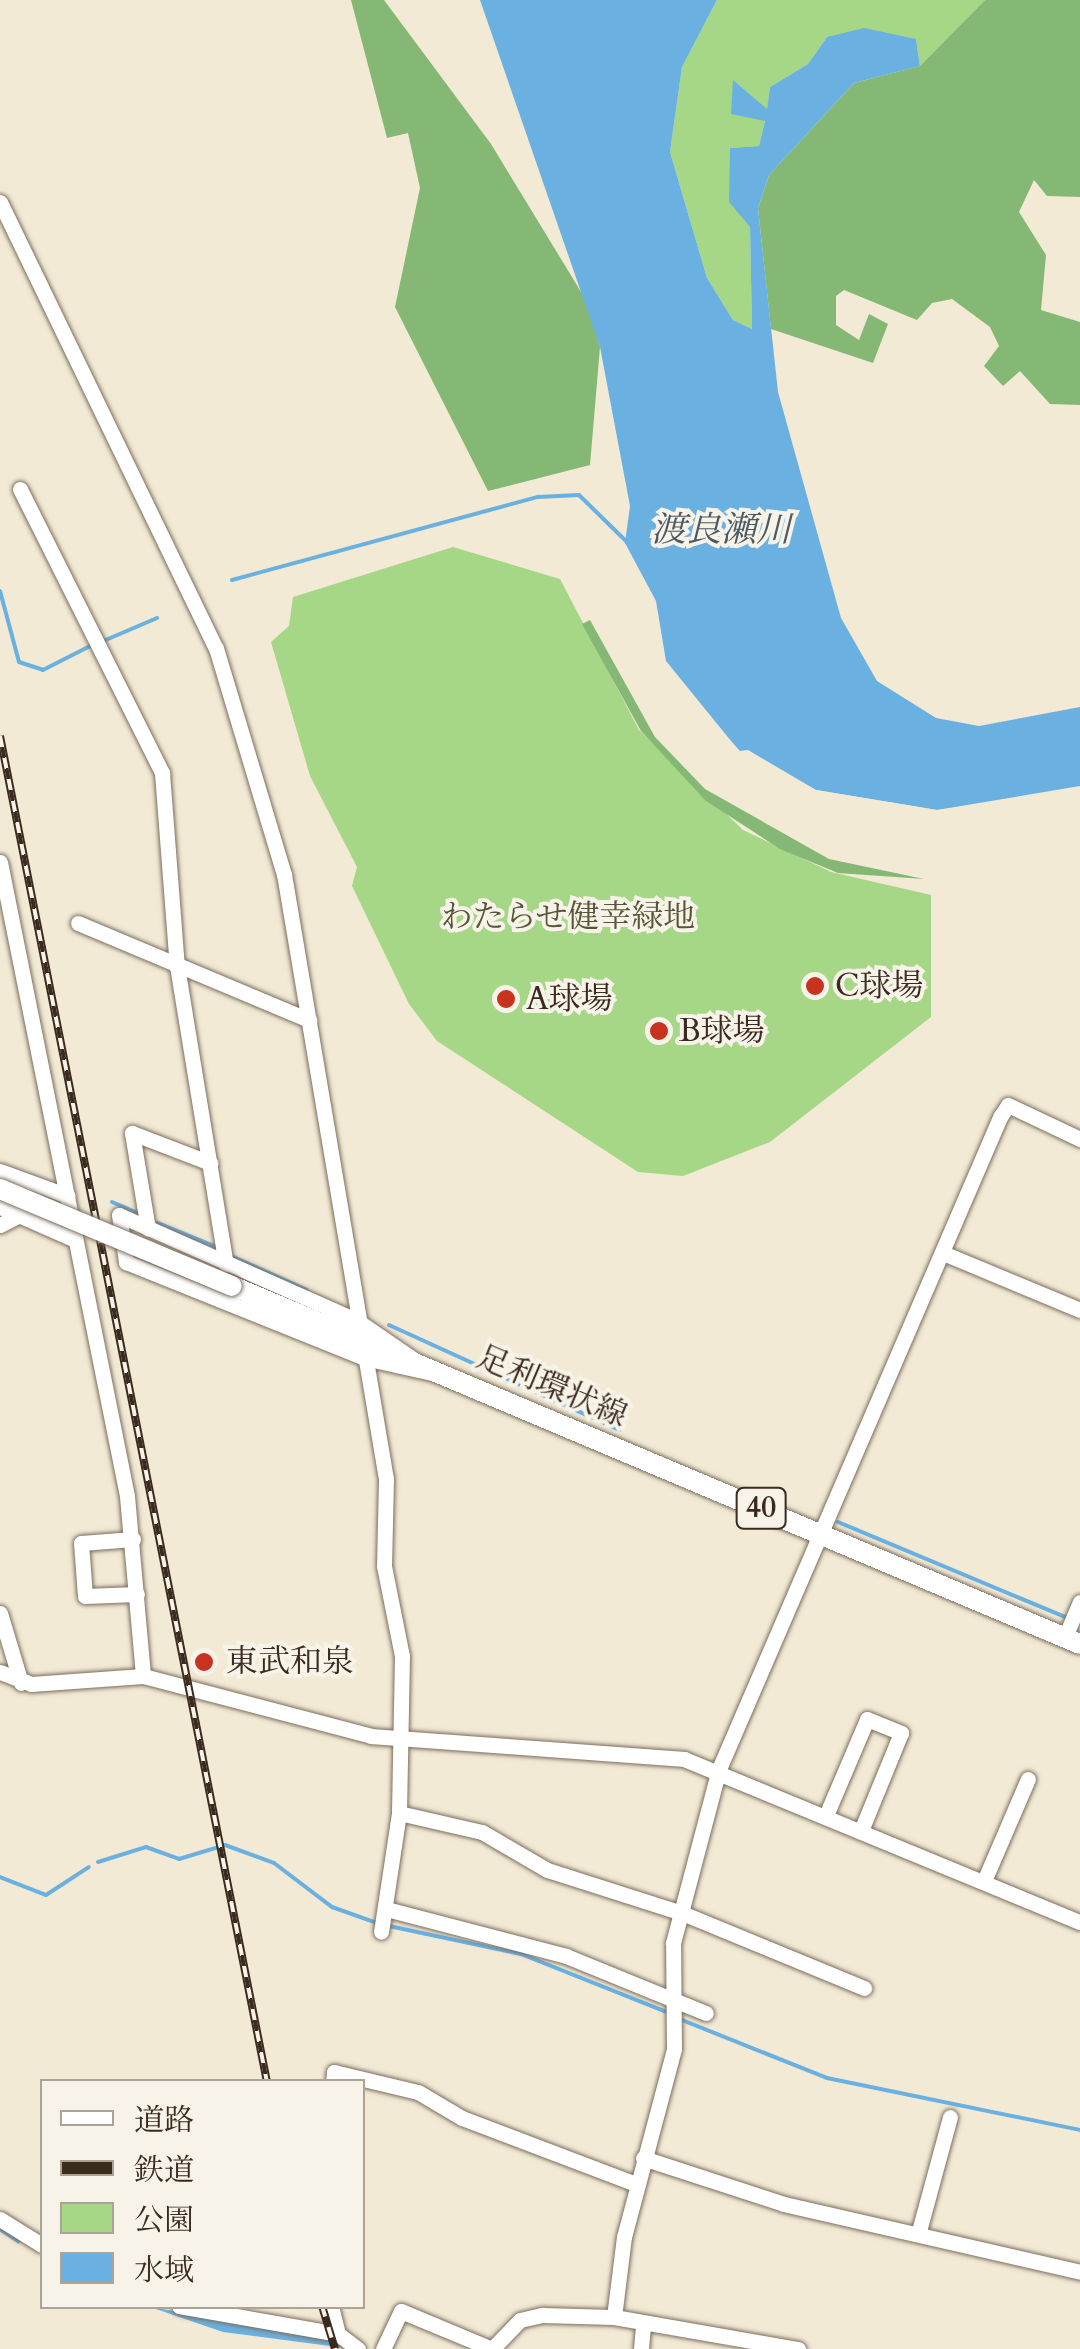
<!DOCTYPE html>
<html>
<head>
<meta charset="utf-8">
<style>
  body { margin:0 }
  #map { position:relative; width:1080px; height:2349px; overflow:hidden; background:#f2ead5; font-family:Cardo,"Noto Serif JP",serif }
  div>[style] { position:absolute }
  .green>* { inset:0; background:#a5d787 }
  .forest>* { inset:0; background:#84b874 }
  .water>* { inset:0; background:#6ab1e1 }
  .pier>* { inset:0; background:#f2ead5 }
  .stream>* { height:4px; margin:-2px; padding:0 2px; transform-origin:2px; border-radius:2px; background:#6ab1e1 }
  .roads { filter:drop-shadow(0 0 2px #7b6d5e) drop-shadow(0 0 2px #7b6d5e) }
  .minor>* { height:15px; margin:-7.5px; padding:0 7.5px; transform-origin:7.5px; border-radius:7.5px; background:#fff }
  .major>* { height:20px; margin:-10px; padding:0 10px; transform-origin:10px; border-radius:10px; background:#fff }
  .rail>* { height:8px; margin-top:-4px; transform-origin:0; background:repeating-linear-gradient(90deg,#f7f3e8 0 11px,#3b2a1e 0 22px); box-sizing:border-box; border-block:2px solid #3b2a1e }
  .bridges { filter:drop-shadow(0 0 2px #7b6d5e) drop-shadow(0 0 2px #7b6d5e) }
  .major-bridge>* { height:20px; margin:-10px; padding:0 10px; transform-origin:10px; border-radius:10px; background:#fff }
  .dots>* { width:28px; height:28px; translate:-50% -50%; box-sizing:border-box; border:5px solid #f7f3e8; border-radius:50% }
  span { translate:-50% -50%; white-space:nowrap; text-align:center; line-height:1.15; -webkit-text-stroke:8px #f7f3e8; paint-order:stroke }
  .shield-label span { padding:2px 8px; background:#f7f3e8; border:2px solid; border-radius:8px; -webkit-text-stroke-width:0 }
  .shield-label { font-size:30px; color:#3b2a1e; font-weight:700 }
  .park-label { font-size:32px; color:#565538 }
  .poi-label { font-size:32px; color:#3b2a1e }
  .left { translate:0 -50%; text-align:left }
  .street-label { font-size:32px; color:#3b2a1e }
  .water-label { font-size:35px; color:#4b5962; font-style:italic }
  .legend { position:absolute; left:40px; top:2079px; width:325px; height:230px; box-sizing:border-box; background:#f7f3e8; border:2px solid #aca397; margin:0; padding:12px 18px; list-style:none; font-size:30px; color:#3b2a1e }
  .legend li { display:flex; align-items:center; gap:20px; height:50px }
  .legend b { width:50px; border:2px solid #aca397 }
</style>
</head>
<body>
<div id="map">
  <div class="green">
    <i style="clip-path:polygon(717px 0,985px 0,920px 66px,916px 39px,827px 37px,808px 64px,770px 87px,767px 110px,734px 81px,765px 121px,759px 146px,730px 148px,750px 227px,752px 329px,733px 320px,707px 278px,670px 152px,682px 67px)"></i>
    <i style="clip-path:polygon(453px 547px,560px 579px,639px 730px,743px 830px,831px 872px,931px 895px,931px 1017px,770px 1142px,683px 1176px,638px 1172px,437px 1041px,409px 1004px,352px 886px,357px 867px,310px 776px,271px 642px,289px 626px,293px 597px)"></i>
  </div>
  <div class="forest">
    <i style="clip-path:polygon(351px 0,384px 0,491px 144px,586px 300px,600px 347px,590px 465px,488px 491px,395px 307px,420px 188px,408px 133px,387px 138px)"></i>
    <i style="clip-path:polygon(985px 0,1080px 0,1080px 197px,1047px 196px,1034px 180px,1019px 212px,1046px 255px,1041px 310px,1080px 322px,1080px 405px,1050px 404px,1020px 371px,1003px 386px,984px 366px,999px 346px,990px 327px,952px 299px,932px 303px,917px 320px,844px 290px,836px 296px,836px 325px,859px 340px,869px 314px,888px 324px,873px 363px,771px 329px,758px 208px,769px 175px,854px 83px,920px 66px)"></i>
    <i style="clip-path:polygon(590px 620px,655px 737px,705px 789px,829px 859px,924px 879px,838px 873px,780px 849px,706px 801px,641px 731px,582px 624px)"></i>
  </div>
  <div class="water">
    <i style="clip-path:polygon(480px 0,717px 0,682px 67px,670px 152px,707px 278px,733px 320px,752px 329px,750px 227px,729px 202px,730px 148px,759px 146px,765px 121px,731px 114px,733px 80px,767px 109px,770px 87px,808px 64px,827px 37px,864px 28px,916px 39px,920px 66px,854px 83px,769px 175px,758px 208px,778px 392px,841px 618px,877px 681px,936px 718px,979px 726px,1080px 707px,1080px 786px,937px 810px,816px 790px,740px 752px,666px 661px,656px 601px,625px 543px,630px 506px,600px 347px)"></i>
    <i style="clip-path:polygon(150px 2307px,328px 2336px,353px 2349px,223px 2332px)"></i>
  </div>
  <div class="pier">
    <i style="clip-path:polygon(675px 681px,740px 751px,748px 750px,816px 790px,937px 810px,1080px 791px,937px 815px,815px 795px,737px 756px)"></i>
  </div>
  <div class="stream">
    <i style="left:232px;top:580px;width:317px;rotate:-15.2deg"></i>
    <i style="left:538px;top:497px;width:41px;rotate:-2.8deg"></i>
    <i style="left:579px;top:495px;width:70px;rotate:44.4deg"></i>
    <i style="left:0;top:591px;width:73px;rotate:75deg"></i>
    <i style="left:19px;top:662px;width:25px;rotate:18deg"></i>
    <i style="left:43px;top:670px;width:55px;rotate:-27deg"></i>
    <i style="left:101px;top:642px;width:61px;rotate:-23.2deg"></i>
    <i style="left:112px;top:1202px;width:30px;rotate:23deg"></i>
    <i style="left:158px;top:1223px;width:61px;rotate:22.3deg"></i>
    <i style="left:229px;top:1255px;width:85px;rotate:24.2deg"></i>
    <i style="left:389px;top:1325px;width:253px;rotate:24.5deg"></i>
    <i style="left:838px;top:1522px;width:248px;rotate:22.7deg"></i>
    <i style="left:98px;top:1862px;width:50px;rotate:-17.4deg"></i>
    <i style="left:146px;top:1847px;width:35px;rotate:20deg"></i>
    <i style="left:179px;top:1859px;width:48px;rotate:-16.9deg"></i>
    <i style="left:225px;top:1845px;width:52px;rotate:20.2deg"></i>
    <i style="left:274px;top:1863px;width:73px;rotate:37.2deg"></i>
    <i style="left:332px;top:1907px;width:51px;rotate:19.5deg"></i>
    <i style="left:0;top:1877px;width:49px;rotate:21.4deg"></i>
    <i style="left:46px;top:1895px;width:51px;rotate:-33.1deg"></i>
    <i style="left:389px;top:1926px;width:135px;rotate:12deg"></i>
    <i style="left:521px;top:1954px;width:159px;rotate:21.7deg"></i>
    <i style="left:677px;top:2018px;width:162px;rotate:21.8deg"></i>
    <i style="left:827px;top:2078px;width:258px;rotate:11.6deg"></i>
    <i style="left:0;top:2229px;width:22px;rotate:34deg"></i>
  </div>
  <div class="roads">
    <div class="minor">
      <i style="left:0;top:202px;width:496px;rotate:64.2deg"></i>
      <i style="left:216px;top:648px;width:236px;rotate:73.3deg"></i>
      <i style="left:284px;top:874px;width:614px;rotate:80.43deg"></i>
      <i style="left:386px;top:1479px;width:87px;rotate:91.3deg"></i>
      <i style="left:384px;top:1566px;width:92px;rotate:78.7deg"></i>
      <i style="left:402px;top:1656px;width:157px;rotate:91.1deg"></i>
      <i style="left:399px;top:1813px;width:120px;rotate:98.6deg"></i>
      <i style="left:20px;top:489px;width:318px;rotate:63.4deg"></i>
      <i style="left:162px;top:773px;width:194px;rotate:85.6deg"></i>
      <i style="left:177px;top:966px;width:302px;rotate:80.7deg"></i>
      <i style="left:0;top:862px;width:647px;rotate:78.67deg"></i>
      <i style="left:127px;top:1496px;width:181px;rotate:84.9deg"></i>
      <i style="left:78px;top:923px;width:251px;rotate:22.8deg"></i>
      <i style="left:132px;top:1133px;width:97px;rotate:80.5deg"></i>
      <i style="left:132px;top:1133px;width:84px;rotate:21deg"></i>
      <i style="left:0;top:1171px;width:72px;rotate:20.2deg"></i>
      <i style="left:0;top:1207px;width:82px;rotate:23.7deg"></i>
      <i style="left:0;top:1225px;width:22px;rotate:-27deg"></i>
      <i style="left:943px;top:1253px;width:148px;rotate:22.6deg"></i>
      <i style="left:413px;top:1359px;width:69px;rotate:-145.6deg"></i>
      <i style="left:356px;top:1320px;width:259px;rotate:-156.1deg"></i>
      <i style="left:119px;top:1215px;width:48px;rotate:81.5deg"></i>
      <i style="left:126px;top:1262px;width:258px;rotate:21.9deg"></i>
      <i style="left:365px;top:1358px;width:69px;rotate:12.6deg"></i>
      <i style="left:133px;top:1539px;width:52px;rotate:175.6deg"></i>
      <i style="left:81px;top:1543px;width:53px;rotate:85.7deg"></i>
      <i style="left:85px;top:1596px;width:52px;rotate:-2.2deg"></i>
      <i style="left:0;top:1613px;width:73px;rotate:73.3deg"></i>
      <i style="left:1065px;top:1637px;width:38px;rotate:-67deg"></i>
      <i style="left:0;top:1672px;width:33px;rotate:21deg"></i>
      <i style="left:31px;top:1684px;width:112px;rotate:-4.1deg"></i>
      <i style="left:143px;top:1676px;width:236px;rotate:14.7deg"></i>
      <i style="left:371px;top:1736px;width:314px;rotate:4.2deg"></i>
      <i style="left:684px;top:1759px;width:428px;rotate:22.4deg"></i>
      <i style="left:399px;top:1813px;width:85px;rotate:12.9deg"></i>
      <i style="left:482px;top:1832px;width:75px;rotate:30.3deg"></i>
      <i style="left:547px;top:1870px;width:142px;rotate:17.7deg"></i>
      <i style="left:682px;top:1913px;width:197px;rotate:22.4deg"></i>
      <i style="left:827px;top:1813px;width:102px;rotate:-66.9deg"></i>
      <i style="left:867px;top:1719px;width:37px;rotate:22deg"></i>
      <i style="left:901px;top:1733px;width:103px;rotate:112.3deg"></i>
      <i style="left:984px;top:1881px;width:111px;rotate:-66.7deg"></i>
      <i style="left:386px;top:1909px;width:186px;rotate:14.6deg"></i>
      <i style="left:566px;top:1956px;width:151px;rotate:22.2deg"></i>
      <i style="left:333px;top:2082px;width:10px;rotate:-84deg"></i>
      <i style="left:334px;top:2072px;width:86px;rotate:13.4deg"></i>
      <i style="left:418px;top:2092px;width:51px;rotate:30.6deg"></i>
      <i style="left:462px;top:2118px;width:186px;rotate:20.8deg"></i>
      <i style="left:643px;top:2158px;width:148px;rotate:18.1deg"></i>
      <i style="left:784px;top:2204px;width:304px;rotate:12.9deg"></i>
      <i style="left:0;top:2219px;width:49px;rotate:31.8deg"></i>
      <i style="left:919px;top:2231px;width:118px;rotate:-74.8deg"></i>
      <i style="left:179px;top:2306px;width:161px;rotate:10deg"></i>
      <i style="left:338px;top:2334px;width:25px;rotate:37deg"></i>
      <i style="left:331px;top:2306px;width:29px;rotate:76deg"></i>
      <i style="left:614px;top:2317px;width:81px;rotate:-82.9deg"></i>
      <i style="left:624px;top:2237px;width:195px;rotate:-75.1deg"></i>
      <i style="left:674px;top:2049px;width:106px;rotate:-90.5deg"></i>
      <i style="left:673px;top:1943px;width:180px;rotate:-75.2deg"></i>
      <i style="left:719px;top:1769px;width:710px;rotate:-66.68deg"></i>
      <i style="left:1000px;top:1117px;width:14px;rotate:-56deg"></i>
      <i style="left:1008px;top:1105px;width:80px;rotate:25.3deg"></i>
      <i style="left:383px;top:2349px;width:42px;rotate:-64.7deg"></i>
      <i style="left:401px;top:2311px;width:99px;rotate:22.7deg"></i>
      <i style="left:492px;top:2349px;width:40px;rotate:-46deg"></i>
      <i style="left:520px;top:2320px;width:23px;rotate:-13deg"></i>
      <i style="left:542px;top:2315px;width:72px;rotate:1.6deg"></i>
      <i style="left:614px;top:2317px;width:187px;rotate:9.9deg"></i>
      <i style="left:641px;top:2349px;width:23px;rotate:-85deg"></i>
    </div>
    <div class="major">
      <i style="left:232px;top:1286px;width:920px;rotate:22.89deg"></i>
    </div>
  </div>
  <div class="rail">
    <i style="left:0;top:736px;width:1372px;rotate:78.78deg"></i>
    <i style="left:322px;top:2306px;width:45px;rotate:73.2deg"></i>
  </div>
  <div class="bridges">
    <div class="major-bridge">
      <i style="left:0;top:1189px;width:251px;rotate:22.7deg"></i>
    </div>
  </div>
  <div class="dots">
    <i style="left:815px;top:986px;background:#c8321e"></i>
    <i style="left:506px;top:999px;background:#c8321e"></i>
    <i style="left:659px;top:1031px;background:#c8321e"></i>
    <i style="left:204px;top:1662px;background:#c8321e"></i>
  </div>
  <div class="shield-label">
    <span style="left:761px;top:1508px">40</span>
  </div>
  <div class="park-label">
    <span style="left:568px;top:917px">わたらせ健幸緑地</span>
  </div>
  <div class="poi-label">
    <span class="left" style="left:835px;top:986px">C球場</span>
    <span class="left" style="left:526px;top:999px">A球場</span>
    <span class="left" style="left:679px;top:1031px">B球場</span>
    <span class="left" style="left:226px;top:1662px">東武和泉</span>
  </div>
  <div class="street-label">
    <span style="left:552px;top:1387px;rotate:23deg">足利環状線</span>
  </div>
  <div class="water-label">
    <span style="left:721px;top:530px">渡良瀬川</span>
  </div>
  <ul class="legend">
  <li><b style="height:12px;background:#fff"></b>道路</li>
  <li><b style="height:12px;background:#3b2a1e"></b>鉄道</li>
  <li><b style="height:28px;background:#a5d787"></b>公園</li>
  <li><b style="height:28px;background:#6ab1e1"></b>水域</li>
  </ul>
</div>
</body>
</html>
